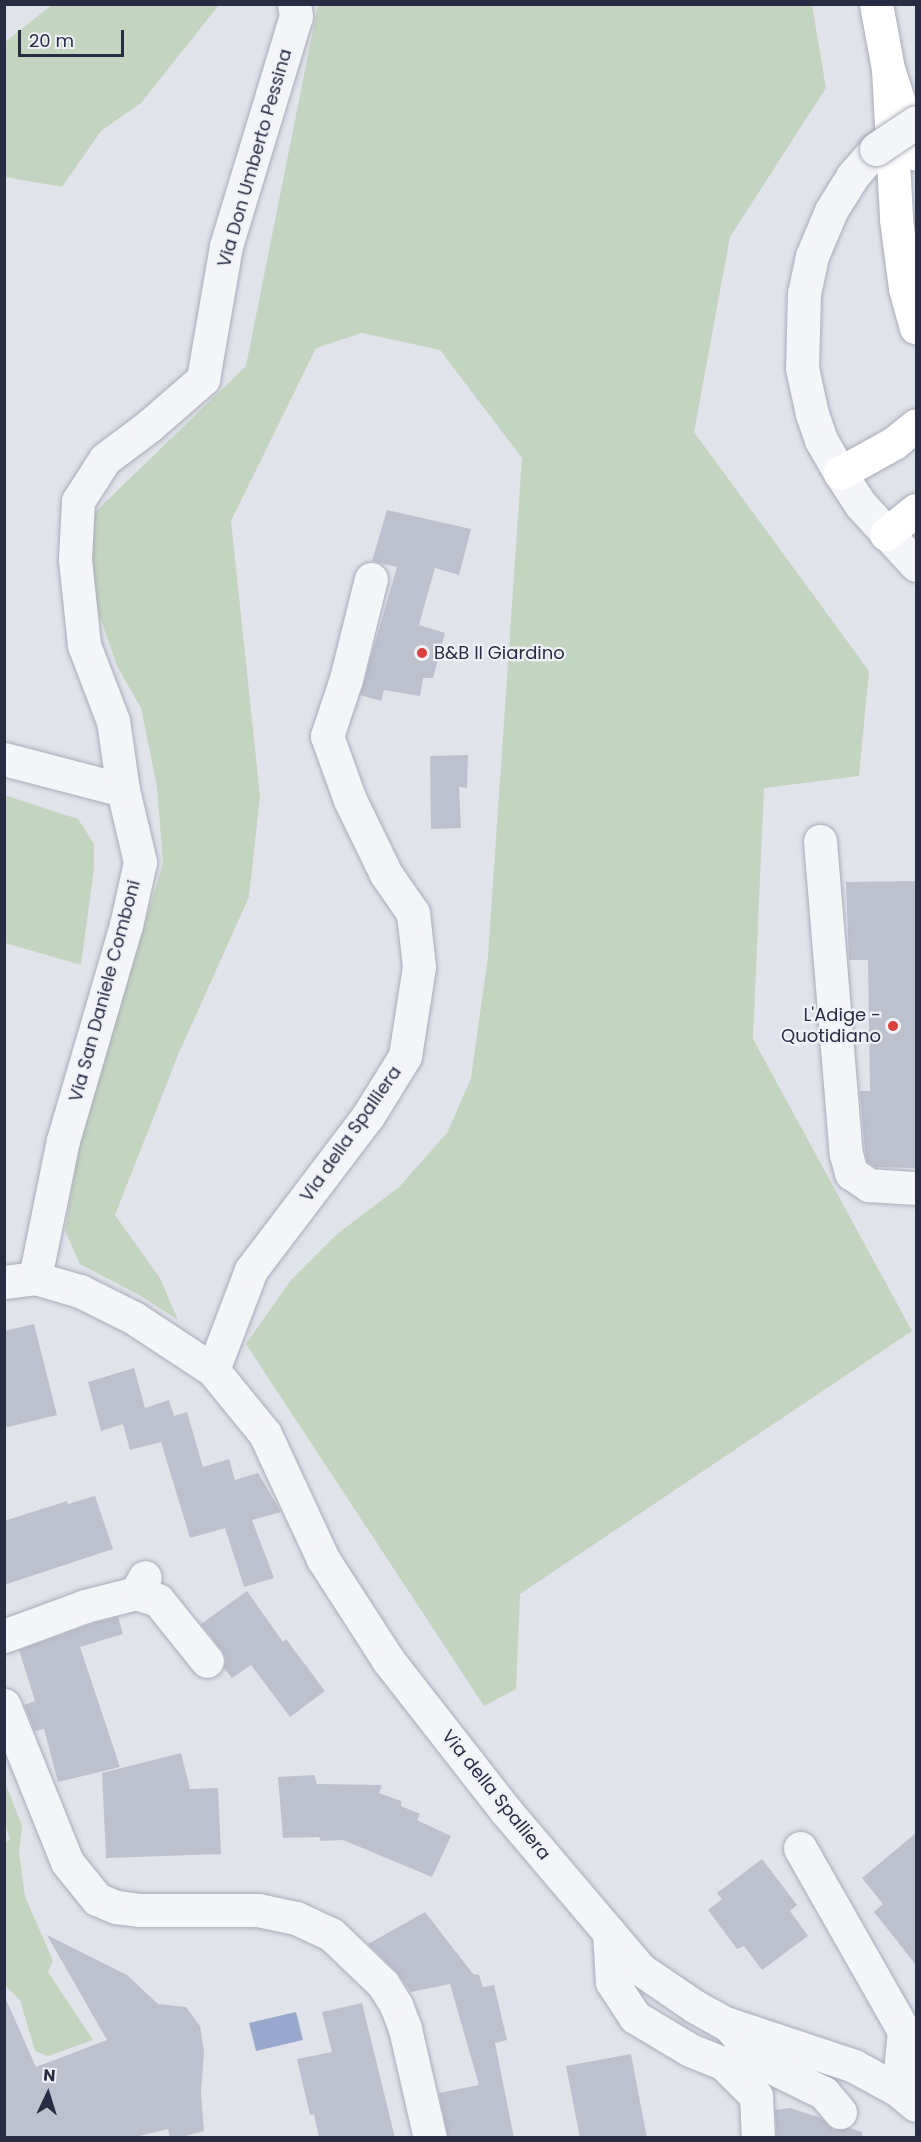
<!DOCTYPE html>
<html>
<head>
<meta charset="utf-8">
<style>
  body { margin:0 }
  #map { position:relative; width:921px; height:2142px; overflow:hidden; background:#e1e3eb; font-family:Poppins,sans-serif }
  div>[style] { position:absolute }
  .green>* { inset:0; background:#c3d5c1 }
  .water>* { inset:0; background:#99a9cd }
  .building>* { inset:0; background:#bdc1ce }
  .roads { filter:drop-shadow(0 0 2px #aaacb9) drop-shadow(0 0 2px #aaacb9) }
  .minor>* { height:33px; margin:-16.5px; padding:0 16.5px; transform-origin:16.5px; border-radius:16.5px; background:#f4f5f8 }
  .major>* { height:33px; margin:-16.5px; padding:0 16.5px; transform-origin:16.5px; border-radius:16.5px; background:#fff }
  .bridges { filter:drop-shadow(0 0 2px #aaacb9) drop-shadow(0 0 2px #aaacb9) }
  .minor-bridge>* { height:33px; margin:-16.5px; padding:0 16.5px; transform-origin:16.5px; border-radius:16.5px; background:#f4f5f8 }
  .dots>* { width:16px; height:16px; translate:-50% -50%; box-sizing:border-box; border:3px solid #f1f2f8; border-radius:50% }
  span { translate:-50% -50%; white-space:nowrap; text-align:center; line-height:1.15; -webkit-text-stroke:4.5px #f1f2f8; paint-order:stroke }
  .street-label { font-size:18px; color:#282d44 }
  .poi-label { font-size:18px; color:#282d44 }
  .left { translate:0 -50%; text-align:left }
  .right { translate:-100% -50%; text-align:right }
  .frame { position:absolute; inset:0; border:6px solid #282d44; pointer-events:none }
  .north { position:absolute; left:18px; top:2064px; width:60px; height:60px; -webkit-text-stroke:4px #f1f2f8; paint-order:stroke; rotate:4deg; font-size:16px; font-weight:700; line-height:24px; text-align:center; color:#282d44 }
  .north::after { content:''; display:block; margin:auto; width:21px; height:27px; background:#282d44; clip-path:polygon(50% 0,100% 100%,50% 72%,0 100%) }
  .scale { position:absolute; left:18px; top:30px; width:106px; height:27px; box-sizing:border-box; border:3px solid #282d44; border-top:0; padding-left:8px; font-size:18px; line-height:21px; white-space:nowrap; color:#282d44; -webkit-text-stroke:4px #f1f2f8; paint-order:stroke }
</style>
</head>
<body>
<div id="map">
  <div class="green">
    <i style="clip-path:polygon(53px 4px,219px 5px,141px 103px,101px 131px,62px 187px,5px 177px,5px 42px)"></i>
    <i style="clip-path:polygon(318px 5px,812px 5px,826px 88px,730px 237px,694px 432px,869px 671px,859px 776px,764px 788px,753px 1039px,912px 1331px,520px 1594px,516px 1689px,484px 1706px,246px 1344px,291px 1280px,337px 1234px,399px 1187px,447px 1133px,471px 1078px,488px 956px,522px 458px,440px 350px,362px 333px,316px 348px,231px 521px,260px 796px,249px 897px,178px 1055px,115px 1215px,160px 1278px,178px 1320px,141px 1296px,80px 1264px,65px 1231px,80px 1137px,163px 863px,157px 787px,141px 708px,117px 666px,95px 602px,89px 518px,246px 366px)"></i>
    <i style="clip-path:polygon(4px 795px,78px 819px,94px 844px,94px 868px,81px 965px,5px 943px)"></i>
    <i style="clip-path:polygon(5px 1782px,22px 1826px,19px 1852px,25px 1896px,53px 1961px,48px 1972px,93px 2040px,48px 2056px,35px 2051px,20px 2000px,5px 1985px,4px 1843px,10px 1839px,5px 1825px)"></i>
  </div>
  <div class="water">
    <i style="clip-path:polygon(296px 2012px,303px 2040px,256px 2051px,249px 2023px)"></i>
  </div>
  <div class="building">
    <i style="clip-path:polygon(387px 510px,471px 529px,459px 575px,435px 568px,419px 625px,445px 633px,433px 678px,423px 678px,420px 696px,384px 690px,381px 701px,360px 695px,397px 567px,372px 561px)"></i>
    <i style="clip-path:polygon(468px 755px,467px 788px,459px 787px,461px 828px,431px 829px,430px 756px)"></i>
    <i style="clip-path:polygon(916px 881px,916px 1168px,875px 1167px,867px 1161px,865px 1151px,860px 1091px,870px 1091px,868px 960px,849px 960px,846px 882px)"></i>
    <i style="clip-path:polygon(34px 1324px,57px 1415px,4px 1428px,4px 1331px)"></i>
    <i style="clip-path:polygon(134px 1368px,145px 1408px,169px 1400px,174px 1416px,187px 1412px,203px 1467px,229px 1459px,235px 1480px,258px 1473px,281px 1512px,252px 1520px,274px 1578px,244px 1587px,225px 1528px,190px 1538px,161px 1442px,130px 1450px,123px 1424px,101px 1431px,88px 1382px)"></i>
    <i style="clip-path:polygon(95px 1496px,113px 1549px,4px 1585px,4px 1521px,67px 1501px,68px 1504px)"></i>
    <i style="clip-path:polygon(247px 1591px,283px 1642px,286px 1639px,325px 1691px,290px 1717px,251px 1665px,232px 1678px,224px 1668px,226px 1659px,222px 1650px,201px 1624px)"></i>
    <i style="clip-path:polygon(118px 1617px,123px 1634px,80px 1647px,120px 1767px,58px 1782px,44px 1729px,35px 1731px,24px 1705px,35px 1701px,19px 1650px,91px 1624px)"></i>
    <i style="clip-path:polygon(181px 1753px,190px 1789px,218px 1788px,221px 1854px,106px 1858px,102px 1773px)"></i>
    <i style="clip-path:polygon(314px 1775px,317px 1784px,382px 1785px,379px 1793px,401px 1801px,401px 1806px,420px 1814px,417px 1820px,451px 1836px,432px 1877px,343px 1840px,321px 1841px,319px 1837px,283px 1838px,278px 1777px)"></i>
    <i style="clip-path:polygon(916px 1833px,916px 1965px,874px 1912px,883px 1904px,862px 1878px)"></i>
    <i style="clip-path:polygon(762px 1859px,797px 1905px,790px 1911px,808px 1936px,762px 1970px,744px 1946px,737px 1949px,708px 1910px,722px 1899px,717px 1893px)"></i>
    <i style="clip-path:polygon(425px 1912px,473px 1974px,479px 1975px,483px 1987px,494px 1985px,507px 2040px,495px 2043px,514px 2138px,448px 2138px,439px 2093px,479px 2085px,450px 1984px,411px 1992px,396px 1971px,368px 1944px)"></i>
    <i style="clip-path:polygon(47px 1935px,127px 1975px,158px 2004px,186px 2007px,200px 2026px,204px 2052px,201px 2093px,204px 2131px,178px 2138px,170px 2138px,168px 2129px,131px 2138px,4px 2138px,4px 1995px,36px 2067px,107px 2040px)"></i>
    <i style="clip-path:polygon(362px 2003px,395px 2138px,319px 2138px,314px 2114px,310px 2115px,297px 2059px,332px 2052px,322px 2012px)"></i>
    <i style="clip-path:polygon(631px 2054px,647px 2138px,580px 2138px,566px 2066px)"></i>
    <i style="clip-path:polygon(790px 2108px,821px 2118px,834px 2130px,849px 2128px,862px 2132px,862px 2138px,777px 2138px,775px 2110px)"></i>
  </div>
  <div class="roads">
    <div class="minor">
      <i style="left:876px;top:149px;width:37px;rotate:131deg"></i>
      <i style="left:852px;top:177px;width:40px;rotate:122deg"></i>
      <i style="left:831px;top:211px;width:49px;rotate:112.9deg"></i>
      <i style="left:812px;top:256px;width:38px;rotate:102deg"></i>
      <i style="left:804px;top:293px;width:75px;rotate:91.5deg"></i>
      <i style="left:802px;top:368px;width:47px;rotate:77.7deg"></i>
      <i style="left:812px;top:414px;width:28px;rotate:71deg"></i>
      <i style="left:821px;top:440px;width:38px;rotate:60deg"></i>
      <i style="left:840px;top:473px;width:38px;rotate:57deg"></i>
      <i style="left:861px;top:505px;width:81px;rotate:47.5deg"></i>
      <i style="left:4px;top:759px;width:123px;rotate:14.6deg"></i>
      <i style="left:123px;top:790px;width:74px;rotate:76.7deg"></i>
      <i style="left:140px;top:862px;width:65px;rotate:102.5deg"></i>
      <i style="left:126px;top:925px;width:224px;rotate:106.3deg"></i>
      <i style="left:63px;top:1140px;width:141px;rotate:101.5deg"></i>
      <i style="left:123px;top:790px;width:70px;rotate:-98.2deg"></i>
      <i style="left:113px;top:721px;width:81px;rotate:-110.9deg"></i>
      <i style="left:84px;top:645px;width:86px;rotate:-96deg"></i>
      <i style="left:75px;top:559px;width:58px;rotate:-87deg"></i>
      <i style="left:78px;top:501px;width:50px;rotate:-57.3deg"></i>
      <i style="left:105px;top:459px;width:55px;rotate:-36.9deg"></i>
      <i style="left:149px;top:426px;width:72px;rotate:-41deg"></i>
      <i style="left:203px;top:379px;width:135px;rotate:-80.2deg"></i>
      <i style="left:226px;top:246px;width:240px;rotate:-73.1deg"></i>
      <i style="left:296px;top:16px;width:12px;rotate:-99deg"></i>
      <i style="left:820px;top:841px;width:314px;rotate:85.3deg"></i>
      <i style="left:846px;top:1154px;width:20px;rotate:75deg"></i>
      <i style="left:851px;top:1173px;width:22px;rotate:34deg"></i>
      <i style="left:869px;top:1185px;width:47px;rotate:3.7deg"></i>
      <i style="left:4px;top:1282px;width:31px;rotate:-7deg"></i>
      <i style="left:35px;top:1278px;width:47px;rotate:16.1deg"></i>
      <i style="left:80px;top:1291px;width:60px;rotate:26.6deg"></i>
      <i style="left:134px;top:1318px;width:95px;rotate:33.4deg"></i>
      <i style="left:213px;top:1370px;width:82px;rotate:50.9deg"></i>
      <i style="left:265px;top:1434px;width:138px;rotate:65.1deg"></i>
      <i style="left:323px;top:1559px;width:120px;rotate:57.2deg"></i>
      <i style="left:388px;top:1660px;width:192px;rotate:52deg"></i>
      <i style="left:506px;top:1811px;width:207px;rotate:49.7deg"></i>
      <i style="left:640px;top:1969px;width:65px;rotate:34.4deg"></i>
      <i style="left:694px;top:2006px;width:35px;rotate:29deg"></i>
      <i style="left:725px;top:2023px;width:136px;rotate:18.4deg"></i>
      <i style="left:854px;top:2066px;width:50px;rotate:28.6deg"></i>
      <i style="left:898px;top:2090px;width:23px;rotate:40deg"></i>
      <i style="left:213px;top:1370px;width:107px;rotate:-69.2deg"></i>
      <i style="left:251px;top:1270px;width:193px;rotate:-52.8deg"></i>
      <i style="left:368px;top:1116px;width:70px;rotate:-58.3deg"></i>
      <i style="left:405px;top:1056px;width:90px;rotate:-81.1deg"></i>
      <i style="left:419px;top:967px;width:54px;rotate:-96.3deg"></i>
      <i style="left:413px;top:913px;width:47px;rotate:-124.7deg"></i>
      <i style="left:386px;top:874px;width:82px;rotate:-115.9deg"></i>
      <i style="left:350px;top:800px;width:68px;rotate:-109.8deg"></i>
      <i style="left:327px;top:736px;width:60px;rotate:-71.6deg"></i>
      <i style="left:346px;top:679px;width:103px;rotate:-76deg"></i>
      <i style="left:136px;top:1593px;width:23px;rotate:18deg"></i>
      <i style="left:158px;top:1600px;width:78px;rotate:51.2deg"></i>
      <i style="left:4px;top:1636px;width:86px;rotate:-20.3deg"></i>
      <i style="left:85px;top:1606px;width:53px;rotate:-14.3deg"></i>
      <i style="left:136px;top:1593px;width:18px;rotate:-61deg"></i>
      <i style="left:4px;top:1705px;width:169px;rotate:68.1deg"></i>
      <i style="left:67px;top:1862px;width:48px;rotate:51deg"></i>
      <i style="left:97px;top:1899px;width:21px;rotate:23deg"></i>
      <i style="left:116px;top:1907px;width:23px;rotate:7deg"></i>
      <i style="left:139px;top:1910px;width:119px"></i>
      <i style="left:258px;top:1910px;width:39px;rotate:12deg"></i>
      <i style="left:296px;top:1918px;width:38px;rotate:25deg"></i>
      <i style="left:331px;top:1934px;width:72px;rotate:43.9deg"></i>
      <i style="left:383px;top:1984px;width:25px;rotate:58deg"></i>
      <i style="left:396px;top:2005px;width:26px;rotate:69deg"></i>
      <i style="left:405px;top:2029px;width:112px;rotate:77.1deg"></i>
      <i style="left:800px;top:1848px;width:210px;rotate:60.4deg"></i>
      <i style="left:904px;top:2031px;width:59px;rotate:95.8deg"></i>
      <i style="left:609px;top:1932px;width:50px;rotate:86.6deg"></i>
      <i style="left:612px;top:1982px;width:42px;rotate:56.7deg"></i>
      <i style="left:635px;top:2017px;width:64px;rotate:31deg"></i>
      <i style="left:690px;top:2050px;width:35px;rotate:22deg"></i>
      <i style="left:723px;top:2063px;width:47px;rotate:45deg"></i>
      <i style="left:756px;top:2096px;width:42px;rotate:87.3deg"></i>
      <i style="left:731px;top:2028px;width:25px;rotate:50deg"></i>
      <i style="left:747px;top:2047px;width:31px;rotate:40deg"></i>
      <i style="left:771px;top:2067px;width:59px;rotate:26.1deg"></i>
      <i style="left:824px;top:2093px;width:25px;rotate:50deg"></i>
    </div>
    <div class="major">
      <i style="left:876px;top:4px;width:66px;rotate:79.5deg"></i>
      <i style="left:888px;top:69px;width:89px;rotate:71.8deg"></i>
      <i style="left:888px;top:69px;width:150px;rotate:86.9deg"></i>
      <i style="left:896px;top:219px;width:70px;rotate:82.6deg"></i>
      <i style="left:905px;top:288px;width:41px;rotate:74.6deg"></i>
      <i style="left:840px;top:473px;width:62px;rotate:-29.1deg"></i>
      <i style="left:894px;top:443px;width:28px;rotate:-39deg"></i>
      <i style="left:886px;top:534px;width:38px;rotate:-39deg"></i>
    </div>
  </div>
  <div class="bridges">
    <div class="minor-bridge">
      <i style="left:876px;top:149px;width:48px;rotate:-34deg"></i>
    </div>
  </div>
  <div class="dots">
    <i style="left:422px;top:653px;background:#d9413c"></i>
    <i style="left:893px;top:1026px;background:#d9413c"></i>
  </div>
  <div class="street-label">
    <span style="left:255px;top:158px;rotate:-74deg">Via Don Umberto Pessina</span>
    <span style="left:105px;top:991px;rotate:-75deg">Via San Daniele Comboni</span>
    <span style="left:351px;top:1134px;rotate:-55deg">Via della Spalliera</span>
    <span style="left:496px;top:1795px;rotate:51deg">Via della Spalliera</span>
  </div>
  <div class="poi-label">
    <span class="left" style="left:434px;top:653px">B&amp;B Il Giardino</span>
    <span class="right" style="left:881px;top:1026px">L'Adige -<br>Quotidiano</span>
  </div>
  <div class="frame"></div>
  <div class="north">N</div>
  <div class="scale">20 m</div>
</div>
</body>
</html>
